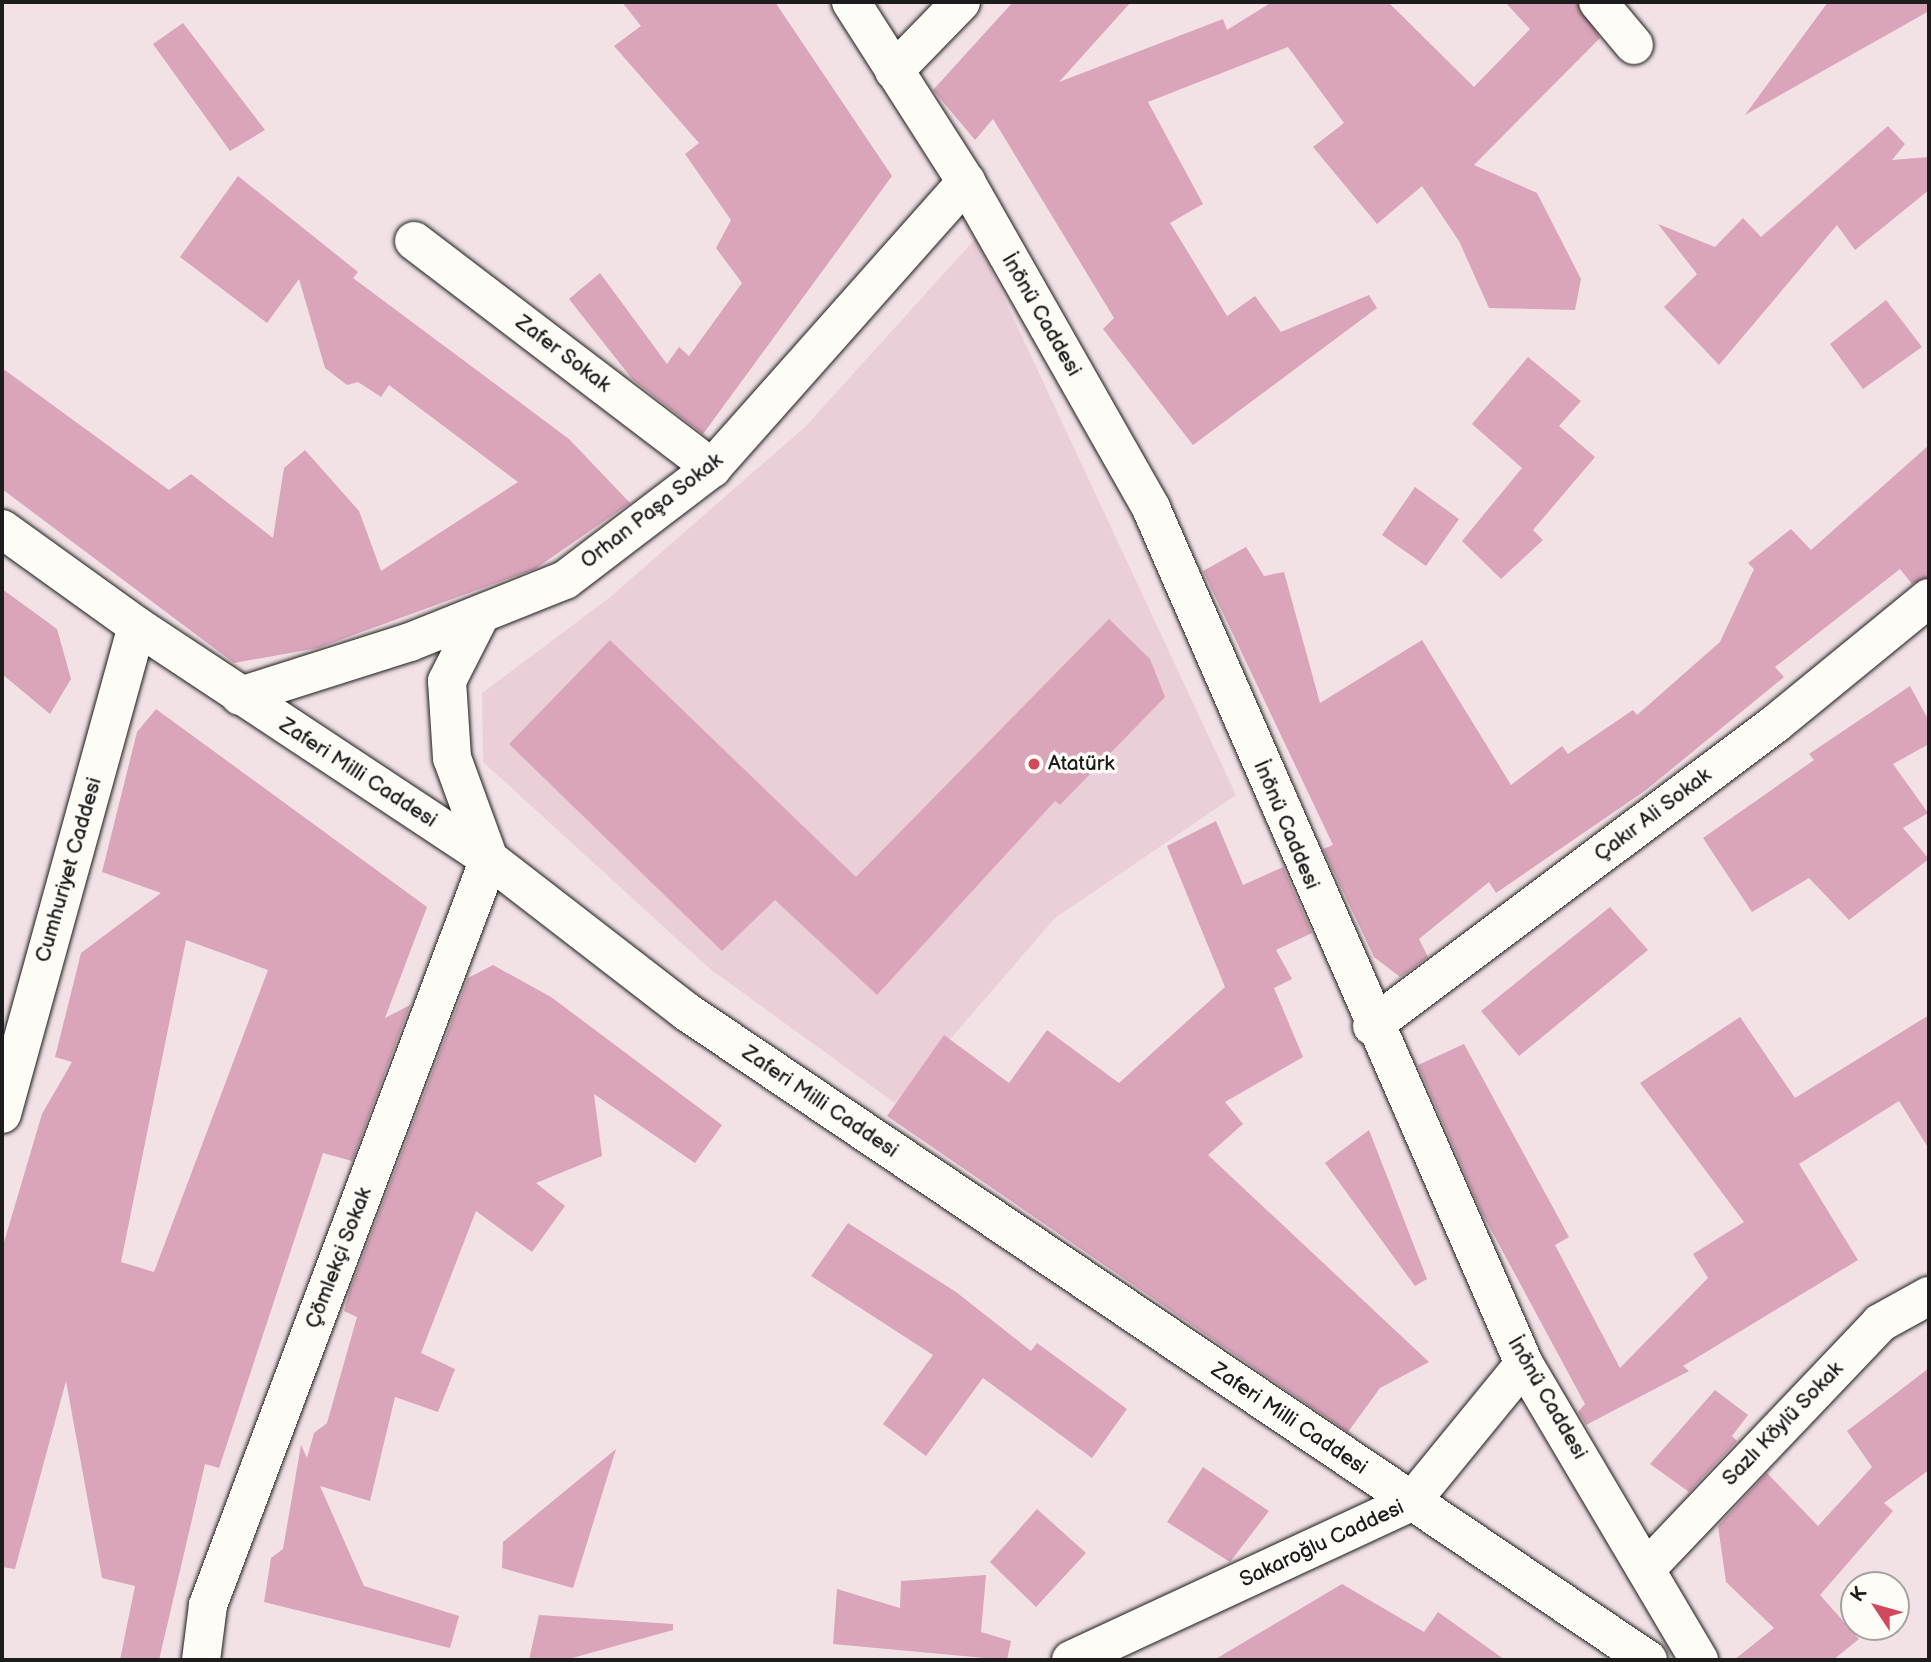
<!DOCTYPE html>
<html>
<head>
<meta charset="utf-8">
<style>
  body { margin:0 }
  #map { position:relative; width:1931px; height:1662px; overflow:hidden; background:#f2e2e5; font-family:"Balsamiq Sans",sans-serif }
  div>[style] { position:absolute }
  .built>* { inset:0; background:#ebcfd8 }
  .building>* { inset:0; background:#daa4bb }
  .roads { filter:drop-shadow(0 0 2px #1c1c1c) drop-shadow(0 0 2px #1c1c1c) }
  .minor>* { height:38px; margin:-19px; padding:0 19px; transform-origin:19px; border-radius:19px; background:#fdfcf7 }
  .tertiary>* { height:38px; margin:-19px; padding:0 19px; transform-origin:19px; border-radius:19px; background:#fdfcf7 }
  .dots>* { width:19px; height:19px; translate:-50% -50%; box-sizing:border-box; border:4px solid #fdfcf7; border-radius:50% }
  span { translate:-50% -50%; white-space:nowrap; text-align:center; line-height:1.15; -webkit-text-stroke:7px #fdfcf7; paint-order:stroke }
  .street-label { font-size:21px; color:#1c1c1c }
  .poi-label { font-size:21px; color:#1c1c1c }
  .left { translate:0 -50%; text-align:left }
  .frame { position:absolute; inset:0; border:4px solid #1c1c1c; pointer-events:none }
  .north { position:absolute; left:1840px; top:1571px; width:70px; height:70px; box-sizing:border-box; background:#fdfcf7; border:2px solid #a3a29f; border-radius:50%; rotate:306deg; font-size:19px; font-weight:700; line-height:28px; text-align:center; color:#1c1c1c }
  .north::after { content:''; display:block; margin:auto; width:24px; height:32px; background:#d1495b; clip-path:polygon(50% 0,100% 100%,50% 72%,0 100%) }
</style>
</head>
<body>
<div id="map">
  <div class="built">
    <i style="clip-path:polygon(976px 238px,1236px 795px,1055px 918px,895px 1103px,710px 969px,483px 762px,482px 693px,609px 598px,805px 427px)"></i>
  </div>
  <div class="building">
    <i style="clip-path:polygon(622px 2px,775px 2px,892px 176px,703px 434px,633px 380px,569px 299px,600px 273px,667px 364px,679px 347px,689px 356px,742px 283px,716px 248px,731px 220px,685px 154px,699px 143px,614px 46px,641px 26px)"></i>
    <i style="clip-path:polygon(1013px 2px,1131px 2px,1059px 82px,1223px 19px,1227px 30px,1272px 2px,1388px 2px,1474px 87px,1530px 29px,1505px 2px,1577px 2px,1600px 38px,1474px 165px,1537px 193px,1581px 279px,1575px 310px,1489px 308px,1459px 241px,1422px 186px,1377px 224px,1313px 147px,1344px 123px,1288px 47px,1148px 102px,1203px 204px,1170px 223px,1227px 316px,1255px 296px,1281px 332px,1369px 295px,1377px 308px,1193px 445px,1103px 329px,1114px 318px,993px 119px,975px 140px,933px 90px)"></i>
    <i style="clip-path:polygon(1828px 2px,1929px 2px,1929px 11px,1745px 115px)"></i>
    <i style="clip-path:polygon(183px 23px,265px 130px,230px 151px,153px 44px)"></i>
    <i style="clip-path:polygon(1888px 126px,1905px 144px,1892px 160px,1929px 157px,1929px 190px,1855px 250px,1837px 225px,1719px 365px,1664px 307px,1697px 274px,1658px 224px,1715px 247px,1743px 218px,1761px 237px)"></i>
    <i style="clip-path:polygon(238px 176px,358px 272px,353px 278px,569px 439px,630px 503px,535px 569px,318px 648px,234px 663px,2px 489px,2px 368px,169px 490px,191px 474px,273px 538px,284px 468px,305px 450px,359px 511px,381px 571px,518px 482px,389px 385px,381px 397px,358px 382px,347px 385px,325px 368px,299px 279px,267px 323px,180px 257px)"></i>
    <i style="clip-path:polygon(1886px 300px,1922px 347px,1863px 389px,1830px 344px)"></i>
    <i style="clip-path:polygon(1528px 357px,1581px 401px,1559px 426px,1595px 457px,1533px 530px,1543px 540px,1501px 579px,1462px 541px,1522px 468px,1472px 424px)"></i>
    <i style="clip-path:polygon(1929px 445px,1929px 577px,1912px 584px,1900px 569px,1775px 667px,1784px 677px,1646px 790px,1496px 893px,1489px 882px,1419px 939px,1428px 957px,1406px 973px,1400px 977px,1374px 957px,1323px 849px,1333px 845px,1203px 571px,1246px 547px,1264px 576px,1284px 572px,1320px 703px,1422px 640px,1511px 785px,1562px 746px,1568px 754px,1633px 710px,1637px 715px,1720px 642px,1754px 569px,1748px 563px,1791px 529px,1811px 550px)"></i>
    <i style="clip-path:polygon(1415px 487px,1459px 519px,1426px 566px,1382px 535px)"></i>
    <i style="clip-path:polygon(2px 589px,57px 629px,71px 679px,50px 714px,2px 674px)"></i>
    <i style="clip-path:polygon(1109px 619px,1150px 659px,1165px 697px,1060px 805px,1055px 801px,877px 995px,775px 900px,722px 951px,509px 744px,610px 640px,856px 877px)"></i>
    <i style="clip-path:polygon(1910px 686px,1929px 721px,1929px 744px,1893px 764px,1928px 813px,1903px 828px,1929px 859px,1849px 920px,1809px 878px,1752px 912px,1703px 838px,1814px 760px,1809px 754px)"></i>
    <i style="clip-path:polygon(evenodd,156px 709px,427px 907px,385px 1018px,410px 1005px,352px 1161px,323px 1153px,219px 1468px,205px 1464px,159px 1660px,120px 1660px,135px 1586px,102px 1578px,66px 1381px,15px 1569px,2px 1567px,2px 1249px,42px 1114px,72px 1062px,55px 1057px,81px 953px,161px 893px,102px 872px,137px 732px,156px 709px,186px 940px,268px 970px,154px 1272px,121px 1262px,186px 940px)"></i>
    <i style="clip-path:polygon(1216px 821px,1243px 885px,1283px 867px,1312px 933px,1276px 950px,1292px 979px,1274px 988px,1303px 1057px,1225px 1102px,1243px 1124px,1208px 1155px,1429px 1362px,1380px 1388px,1348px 1432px,887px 1116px,944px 1035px,1009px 1083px,1047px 1030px,1119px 1083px,1225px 987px,1167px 846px)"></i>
    <i style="clip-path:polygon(1610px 907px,1648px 950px,1519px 1056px,1481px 1011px)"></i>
    <i style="clip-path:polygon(493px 965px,551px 997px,722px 1125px,695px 1163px,594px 1094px,602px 1156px,536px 1183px,565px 1206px,532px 1252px,476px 1211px,421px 1353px,455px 1369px,438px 1412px,395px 1397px,370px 1501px,320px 1486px,364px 1586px,459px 1616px,450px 1648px,264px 1602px,271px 1558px,283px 1549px,301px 1445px,307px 1458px,314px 1433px,327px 1423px,357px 1317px,344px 1311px,349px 1293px,468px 978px)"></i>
    <i style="clip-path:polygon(1929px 1015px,1929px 1149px,1899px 1101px,1799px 1164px,1858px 1260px,1683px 1366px,1689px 1371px,1586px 1425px,1578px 1412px,1585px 1404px,1482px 1213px,1418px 1065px,1464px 1044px,1569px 1237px,1555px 1245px,1620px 1368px,1708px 1278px,1693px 1254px,1744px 1222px,1640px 1083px,1740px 1017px,1795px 1098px)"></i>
    <i style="clip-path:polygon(1369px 1130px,1427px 1279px,1415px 1286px,1325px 1163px)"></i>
    <i style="clip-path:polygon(848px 1223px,956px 1292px,1031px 1351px,1037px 1343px,1127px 1409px,1092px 1458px,983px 1378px,926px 1456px,883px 1424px,933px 1355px,811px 1276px)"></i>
    <i style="clip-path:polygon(1929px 1368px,1929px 1470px,1884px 1503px,1893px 1511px,1820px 1595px,1859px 1639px,1833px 1660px,1734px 1660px,1774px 1628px,1726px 1582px,1718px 1526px,1767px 1473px,1818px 1526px,1872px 1467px,1847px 1431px)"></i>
    <i style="clip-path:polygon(1715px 1390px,1748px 1415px,1732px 1436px,1737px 1441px,1689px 1492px,1650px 1464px)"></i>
    <i style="clip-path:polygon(616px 1449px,573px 1588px,502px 1568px,503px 1542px)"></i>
    <i style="clip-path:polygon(1203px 1467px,1269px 1511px,1230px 1562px,1167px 1522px)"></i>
    <i style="clip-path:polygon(1037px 1509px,1086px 1553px,1036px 1607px,990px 1562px)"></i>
    <i style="clip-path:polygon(986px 1575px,981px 1632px,1011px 1641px,1007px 1660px,833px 1644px,837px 1589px,900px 1608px,901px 1581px)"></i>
    <i style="clip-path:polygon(1342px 1584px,1424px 1632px,1438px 1612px,1505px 1660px,1214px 1660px)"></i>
    <i style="clip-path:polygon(539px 1615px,673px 1624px,673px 1630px,565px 1660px,529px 1660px)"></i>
  </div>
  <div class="roads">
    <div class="minor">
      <i style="left:851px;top:2px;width:214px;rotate:57.4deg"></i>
      <i style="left:966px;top:182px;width:375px;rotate:60.4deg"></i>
      <i style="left:1151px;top:508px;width:934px;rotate:66.45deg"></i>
      <i style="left:1524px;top:1364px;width:344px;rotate:59.4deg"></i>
      <i style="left:1598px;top:2px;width:56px;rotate:50.1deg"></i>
      <i style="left:894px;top:71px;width:96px;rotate:-45.8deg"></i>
      <i style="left:414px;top:241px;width:375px;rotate:37.3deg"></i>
      <i style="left:240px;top:696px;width:178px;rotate:-17.6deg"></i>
      <i style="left:410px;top:642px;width:167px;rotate:-21.8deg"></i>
      <i style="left:565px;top:580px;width:185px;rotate:-37.3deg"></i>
      <i style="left:712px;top:468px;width:383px;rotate:-48.4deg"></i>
      <i style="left:1372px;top:1026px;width:504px;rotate:-36.85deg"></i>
      <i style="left:1775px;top:724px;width:199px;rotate:-39.3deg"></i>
      <i style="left:2px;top:1114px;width:506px;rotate:-74.54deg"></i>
      <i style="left:1648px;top:1567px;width:337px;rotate:-46.4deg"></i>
      <i style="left:1880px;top:1323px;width:56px;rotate:-28.9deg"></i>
      <i style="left:201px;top:1660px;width:55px;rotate:-82.7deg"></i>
      <i style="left:208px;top:1605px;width:797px;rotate:-69.36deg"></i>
      <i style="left:489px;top:859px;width:108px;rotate:-110.1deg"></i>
      <i style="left:452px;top:758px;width:77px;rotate:-93.7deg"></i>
      <i style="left:447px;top:681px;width:75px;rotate:-63.1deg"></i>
      <i style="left:1071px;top:1660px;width:375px;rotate:-24.9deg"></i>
      <i style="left:1411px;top:1502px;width:178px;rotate:-50.7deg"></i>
    </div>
    <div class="tertiary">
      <i style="left:2px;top:529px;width:166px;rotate:35.7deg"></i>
      <i style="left:137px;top:626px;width:422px;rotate:33.5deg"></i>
      <i style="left:489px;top:859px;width:250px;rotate:37.7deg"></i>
      <i style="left:687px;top:1012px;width:1159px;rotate:33.99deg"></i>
    </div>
  </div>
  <div class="dots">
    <i style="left:1034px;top:764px;background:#d1495b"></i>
  </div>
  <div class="street-label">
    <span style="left:1041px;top:315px;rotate:60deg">İnönü Caddesi</span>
    <span style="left:563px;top:354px;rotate:37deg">Zafer Sokak</span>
    <span style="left:652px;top:511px;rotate:-38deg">Orhan Paşa Sokak</span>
    <span style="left:358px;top:773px;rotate:33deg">Zaferi Milli Caddesi</span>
    <span style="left:1653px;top:815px;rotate:-37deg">Çakır Ali Sokak</span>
    <span style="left:1286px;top:825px;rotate:67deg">İnönü Caddesi</span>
    <span style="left:69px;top:870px;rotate:-74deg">Cumhuriyet Caddesi</span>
    <span style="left:820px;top:1102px;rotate:34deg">Zaferi Milli Caddesi</span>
    <span style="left:339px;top:1258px;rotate:-69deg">Çömlekçi Sokak</span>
    <span style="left:1547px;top:1398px;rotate:60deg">İnönü Caddesi</span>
    <span style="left:1289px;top:1419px;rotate:34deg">Zaferi Milli Caddesi</span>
    <span style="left:1783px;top:1424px;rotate:-46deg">Sazlı Köylü Sokak</span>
    <span style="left:1322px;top:1544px;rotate:-25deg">Sakaroğlu Caddesi</span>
  </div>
  <div class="poi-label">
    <span class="left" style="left:1048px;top:764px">Atatürk</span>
  </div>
  <div class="frame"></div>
  <div class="north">K</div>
</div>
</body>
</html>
